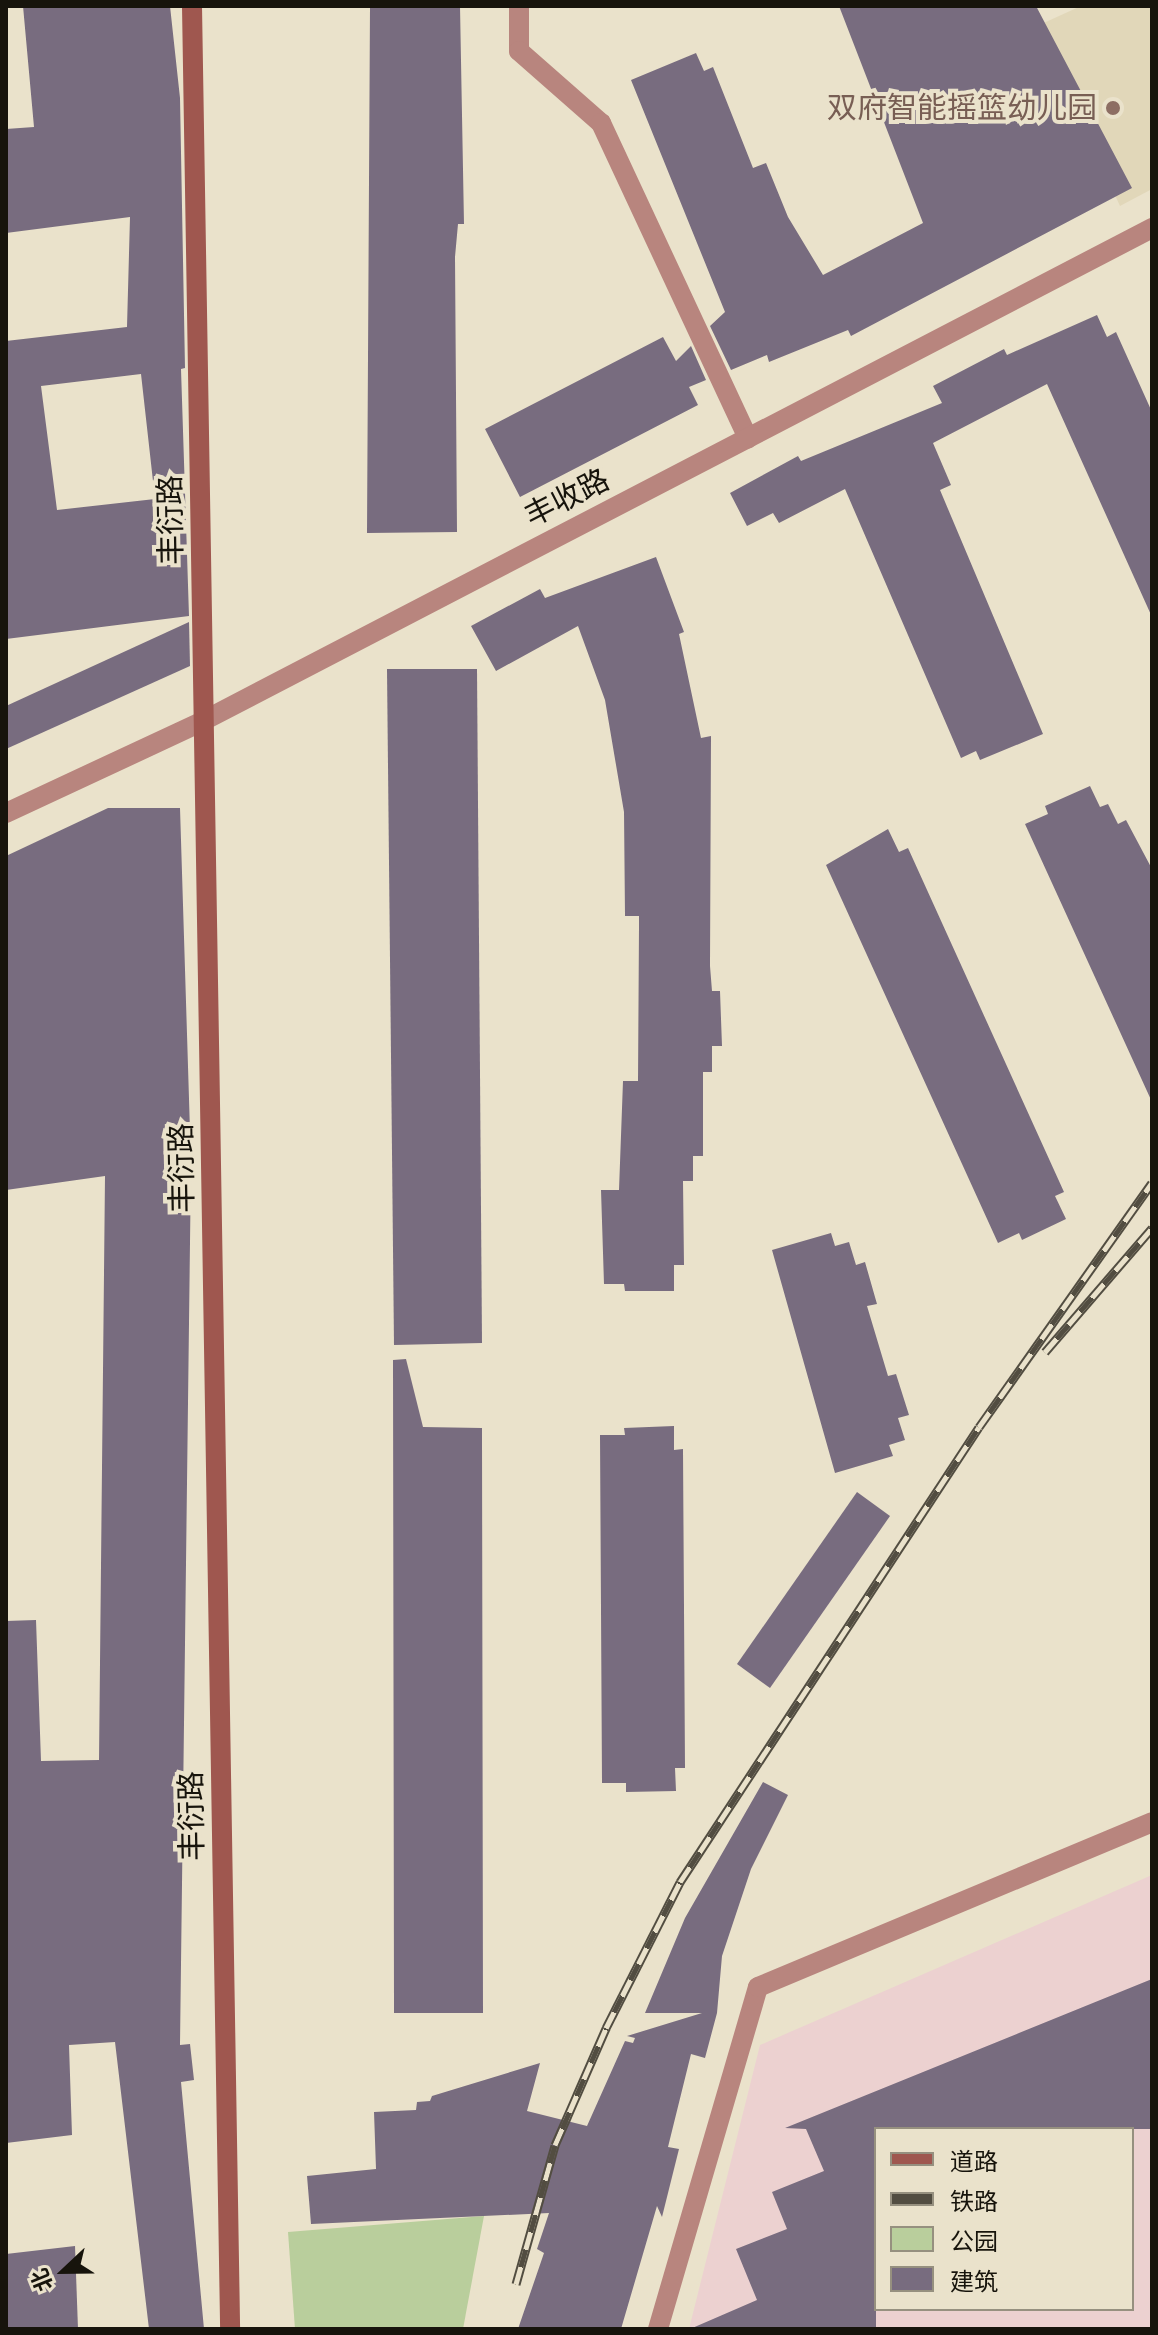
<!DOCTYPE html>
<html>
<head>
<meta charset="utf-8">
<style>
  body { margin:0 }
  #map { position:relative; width:1158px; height:2335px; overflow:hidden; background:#eae2cb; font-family:"Space Grotesk","Noto Sans SC",sans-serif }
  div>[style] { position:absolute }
  .industrial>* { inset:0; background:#ecd1d0 }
  .built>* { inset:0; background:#e1d7b9 }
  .green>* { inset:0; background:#b9ce9c }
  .building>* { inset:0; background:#786c7f }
  .street>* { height:20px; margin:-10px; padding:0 10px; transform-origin:10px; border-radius:10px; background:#b8857e }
  .secondary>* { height:20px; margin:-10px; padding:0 10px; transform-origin:10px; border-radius:10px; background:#9f574f }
  .rail>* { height:9px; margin-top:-4.5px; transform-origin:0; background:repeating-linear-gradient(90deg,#eae2cb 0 18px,#524d41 0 36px); box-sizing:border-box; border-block:2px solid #524d41 }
  .dots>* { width:22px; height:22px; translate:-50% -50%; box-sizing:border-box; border:4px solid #eae2cb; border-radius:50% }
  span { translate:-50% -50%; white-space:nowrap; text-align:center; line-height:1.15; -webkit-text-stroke:8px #eae2cb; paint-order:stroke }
  .education-label { font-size:30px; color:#785e54 }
  .right { translate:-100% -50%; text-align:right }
  .street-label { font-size:30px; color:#17140c }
  .frame { position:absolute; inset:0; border:8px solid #17140c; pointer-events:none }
  .legend { position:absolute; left:874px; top:2127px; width:260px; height:184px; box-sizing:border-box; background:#eae2cb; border:2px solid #96907f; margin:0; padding:10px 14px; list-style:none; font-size:24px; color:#17140c }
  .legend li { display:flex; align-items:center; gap:16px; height:40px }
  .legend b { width:40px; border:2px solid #96907f }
  .north { position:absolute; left:24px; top:2231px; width:80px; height:80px; -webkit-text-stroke:6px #eae2cb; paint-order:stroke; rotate:248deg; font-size:22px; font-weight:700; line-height:32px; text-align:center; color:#17140c }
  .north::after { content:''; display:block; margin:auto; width:28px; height:36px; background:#17140c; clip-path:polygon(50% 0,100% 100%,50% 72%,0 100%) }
</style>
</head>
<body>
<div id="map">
  <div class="industrial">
    <i style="clip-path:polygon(evenodd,1152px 1875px,1152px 2329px,689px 2329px,760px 2045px,1152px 1875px,876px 2129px,1132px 2129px,1132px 2309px,876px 2309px,876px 2129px)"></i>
  </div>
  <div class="built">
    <i style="clip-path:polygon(1081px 6px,1152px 6px,1152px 189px,1120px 206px,1037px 26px)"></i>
  </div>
  <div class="green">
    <i style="clip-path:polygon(484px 2216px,463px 2329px,295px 2329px,288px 2232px)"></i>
  </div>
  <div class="building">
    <i style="clip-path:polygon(evenodd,23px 6px,170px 6px,180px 98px,185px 368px,181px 369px,189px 616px,6px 639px,6px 341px,127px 327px,130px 217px,6px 233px,6px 129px,34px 127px,23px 6px,141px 374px,155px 499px,57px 510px,41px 386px,141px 374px)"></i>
    <i style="clip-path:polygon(370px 6px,460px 6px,464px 224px,458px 224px,455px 257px,457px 532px,367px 533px)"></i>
    <i style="clip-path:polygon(839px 6px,1036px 6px,1132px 188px,851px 336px,848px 330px,769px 362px,767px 355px,731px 370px,710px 326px,725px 312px,631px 80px,696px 53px,704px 71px,713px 67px,753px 168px,766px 163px,788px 217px,823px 275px,923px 223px)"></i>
    <i style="clip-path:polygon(1097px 315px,1107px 337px,1116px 332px,1152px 412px,1152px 617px,1047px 384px,933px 443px,951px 485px,940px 490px,1043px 734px,980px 760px,976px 751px,961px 758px,845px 489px,779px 523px,773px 513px,747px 526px,730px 493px,798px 456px,801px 461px,942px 403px,933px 386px,1004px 349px,1007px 355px)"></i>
    <i style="clip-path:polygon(663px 337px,676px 361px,691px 346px,706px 380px,689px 387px,698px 405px,520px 497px,485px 429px)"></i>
    <i style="clip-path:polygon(656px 557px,684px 632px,679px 634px,701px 738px,711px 736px,710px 966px,712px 991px,720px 991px,722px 1046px,712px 1046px,712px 1072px,703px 1072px,703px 1156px,693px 1156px,693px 1181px,683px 1181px,684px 1265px,674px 1265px,674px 1291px,625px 1291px,624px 1284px,604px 1284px,601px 1190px,619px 1190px,623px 1081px,638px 1081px,639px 926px,639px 916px,625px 916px,624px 812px,605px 700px,578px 626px,496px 671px,471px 626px,540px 589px,545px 598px)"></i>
    <i style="clip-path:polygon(189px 622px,190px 666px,6px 749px,6px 706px)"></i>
    <i style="clip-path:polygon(387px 669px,477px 669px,482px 1343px,394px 1345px)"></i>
    <i style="clip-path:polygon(1090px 786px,1100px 807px,1108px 804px,1118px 824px,1126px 820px,1152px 869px,1152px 1102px,1025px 824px,1048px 814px,1045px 806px)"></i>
    <i style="clip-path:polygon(108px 808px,180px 808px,191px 1163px,180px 2045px,190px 2044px,194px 2080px,181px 2082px,204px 2329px,149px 2329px,115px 2042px,69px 2045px,72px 2135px,6px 2143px,6px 1621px,36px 1620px,41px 1761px,99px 1760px,105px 1176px,6px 1190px,6px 856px)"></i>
    <i style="clip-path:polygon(888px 829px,899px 852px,908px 848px,1064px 1192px,1055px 1196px,1066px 1219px,1022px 1240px,1019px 1233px,998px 1243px,826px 865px)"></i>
    <i style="clip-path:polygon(831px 1233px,835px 1246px,849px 1242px,856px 1265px,865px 1262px,877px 1304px,867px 1306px,888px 1376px,896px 1374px,909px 1415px,898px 1418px,905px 1440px,889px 1445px,893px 1456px,835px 1473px,772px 1250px)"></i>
    <i style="clip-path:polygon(406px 1359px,423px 1427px,482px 1428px,483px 2013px,394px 2013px,393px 1360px)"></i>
    <i style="clip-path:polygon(674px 1426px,674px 1450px,683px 1449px,685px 1768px,675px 1768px,676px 1791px,626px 1792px,626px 1783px,602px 1783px,600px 1435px,625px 1435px,624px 1428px)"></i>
    <i style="clip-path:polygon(857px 1492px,890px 1516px,770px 1688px,737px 1664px)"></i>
    <i style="clip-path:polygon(763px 1782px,788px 1795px,751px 1869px,722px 1956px,717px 2013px,705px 2058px,691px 2054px,668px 2147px,679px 2149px,662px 2217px,657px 2206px,621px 2329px,518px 2329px,544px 2253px,537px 2249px,549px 2213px,311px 2224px,307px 2176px,376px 2169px,374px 2112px,416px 2110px,417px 2102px,430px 2101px,432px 2096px,540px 2063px,527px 2111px,587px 2126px,625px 2041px,633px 2043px,635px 2038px,627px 2036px,702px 2013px,645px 2013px,685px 1918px)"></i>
    <i style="clip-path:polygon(1152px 1979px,1152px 2129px,876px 2129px,876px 2329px,690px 2329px,757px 2300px,736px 2249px,787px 2229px,772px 2192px,824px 2171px,806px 2129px,785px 2128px)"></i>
    <i style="clip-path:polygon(75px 2246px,78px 2329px,6px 2329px,6px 2254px)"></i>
  </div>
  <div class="street">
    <i style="left:519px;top:6px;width:45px;rotate:90deg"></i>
    <i style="left:519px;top:51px;width:109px;rotate:41.3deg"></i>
    <i style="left:601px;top:123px;width:348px;rotate:65deg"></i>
    <i style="left:6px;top:813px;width:220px;rotate:-25deg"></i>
    <i style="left:205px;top:720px;width:1067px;rotate:-27.45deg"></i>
    <i style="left:658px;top:2329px;width:356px;rotate:-73.7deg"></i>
    <i style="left:758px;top:1987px;width:427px;rotate:-22.7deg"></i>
  </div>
  <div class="secondary">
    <i style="left:192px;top:6px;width:2323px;rotate:89.06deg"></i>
  </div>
  <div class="rail">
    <i style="left:1045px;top:1352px;width:164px;rotate:-49.2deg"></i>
    <i style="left:516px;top:2284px;width:144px;rotate:-74.3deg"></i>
    <i style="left:555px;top:2145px;width:128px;rotate:-66.4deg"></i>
    <i style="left:606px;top:2028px;width:164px;rotate:-63.1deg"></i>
    <i style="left:680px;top:1882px;width:544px;rotate:-56.69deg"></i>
    <i style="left:979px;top:1427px;width:299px;rotate:-54.7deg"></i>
  </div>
  <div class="dots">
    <i style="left:1113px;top:108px;background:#8d6e63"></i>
  </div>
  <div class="education-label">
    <span class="right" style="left:1097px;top:108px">双府智能摇篮幼儿园</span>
  </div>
  <div class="street-label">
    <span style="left:567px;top:498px;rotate:-27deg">丰收路</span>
    <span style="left:171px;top:520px;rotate:-91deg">丰衍路</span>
    <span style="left:182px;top:1168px;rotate:-91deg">丰衍路</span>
    <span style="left:192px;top:1816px;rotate:-91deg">丰衍路</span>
  </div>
  <div class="frame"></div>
  <ul class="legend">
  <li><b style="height:10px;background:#9f574f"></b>道路</li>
  <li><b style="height:10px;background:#524d41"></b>铁路</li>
  <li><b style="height:22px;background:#b9ce9c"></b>公园</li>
  <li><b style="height:22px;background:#786c7f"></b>建筑</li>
  </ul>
  <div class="north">北</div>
</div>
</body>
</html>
